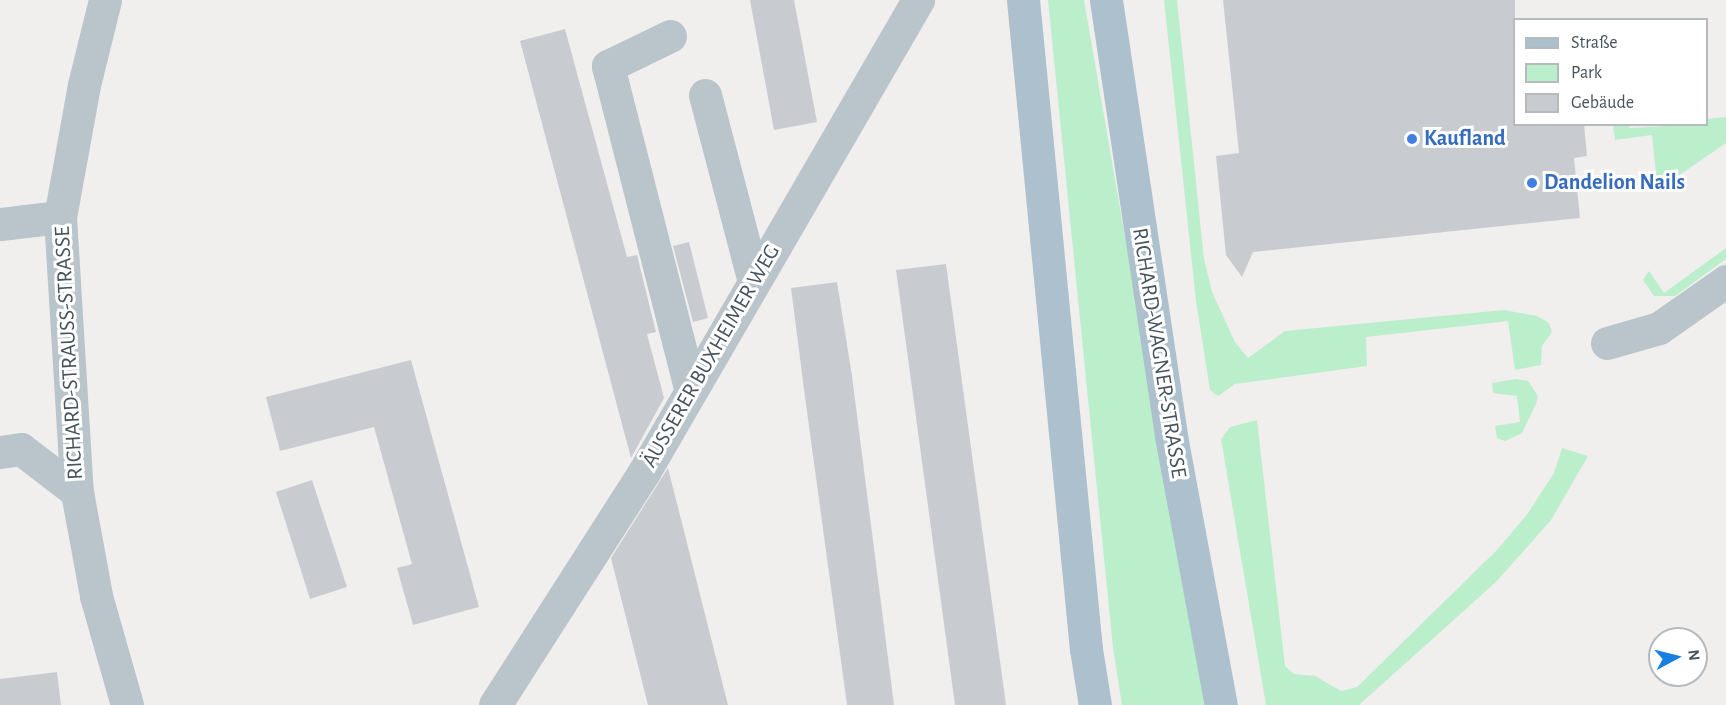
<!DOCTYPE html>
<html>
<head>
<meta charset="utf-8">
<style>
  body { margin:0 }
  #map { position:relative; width:1726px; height:705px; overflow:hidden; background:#f1eeee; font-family:"Alegreya Sans",sans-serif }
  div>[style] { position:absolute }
  .green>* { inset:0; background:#bbefcb }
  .building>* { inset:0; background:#c8ccd1 }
  .minor>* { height:33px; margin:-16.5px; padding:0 16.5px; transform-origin:16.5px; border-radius:16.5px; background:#b9c4cb }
  .major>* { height:33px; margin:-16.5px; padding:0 16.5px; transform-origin:16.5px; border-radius:16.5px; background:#adc0cd }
  .dots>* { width:16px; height:16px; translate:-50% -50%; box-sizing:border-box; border:3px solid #fff; border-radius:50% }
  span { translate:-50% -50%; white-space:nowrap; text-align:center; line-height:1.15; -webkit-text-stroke:6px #fff; paint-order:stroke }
  .shop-label { font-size:22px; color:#366cbe; font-weight:700 }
  .left { translate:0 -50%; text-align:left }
  .street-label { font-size:22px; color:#46535c }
  .legend { position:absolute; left:1513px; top:18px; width:195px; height:108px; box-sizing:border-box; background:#fff; border:2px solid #b5babe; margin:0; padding:8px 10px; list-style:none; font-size:18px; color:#46535c }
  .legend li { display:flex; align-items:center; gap:12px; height:30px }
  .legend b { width:30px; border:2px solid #b5babe }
  .north { position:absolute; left:1648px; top:627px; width:60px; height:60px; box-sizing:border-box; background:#fff; border:2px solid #b5babe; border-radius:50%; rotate:83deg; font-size:16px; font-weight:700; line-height:24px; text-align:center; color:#46535c }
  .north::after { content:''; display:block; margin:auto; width:21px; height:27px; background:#1680e2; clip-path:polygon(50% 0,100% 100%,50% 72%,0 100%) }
</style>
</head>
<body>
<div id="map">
  <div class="green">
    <i style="clip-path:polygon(1048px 0,1084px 0,1206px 705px,1122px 705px,1113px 648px)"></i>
    <i style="clip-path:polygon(1164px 0,1177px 0,1204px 259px,1212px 292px,1235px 342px,1248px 358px,1285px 331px,1504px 310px,1537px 316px,1549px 323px,1552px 332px,1542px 346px,1541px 365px,1515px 370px,1508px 321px,1366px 337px,1367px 366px,1235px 384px,1218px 396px,1210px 390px,1196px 301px)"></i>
    <i style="clip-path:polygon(1726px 117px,1726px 143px,1662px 187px,1657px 184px,1652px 135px,1615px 140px,1613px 125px,1629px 125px,1630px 128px,1706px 124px,1707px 119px)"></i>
    <i style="clip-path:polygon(1726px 248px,1726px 259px,1675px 296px,1654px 296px,1643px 280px,1649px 271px,1664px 293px)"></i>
    <i style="clip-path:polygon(1516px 379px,1528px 381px,1538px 396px,1536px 404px,1522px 433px,1505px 441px,1497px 438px,1495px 426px,1520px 422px,1517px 396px,1493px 393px,1492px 383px)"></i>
    <i style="clip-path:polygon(1257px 420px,1285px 666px,1294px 674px,1315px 676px,1341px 691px,1357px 687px,1498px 549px,1528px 513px,1554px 473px,1562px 448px,1588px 456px,1551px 520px,1496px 582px,1359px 705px,1266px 705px,1221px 439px,1230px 427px)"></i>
  </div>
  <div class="building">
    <i style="clip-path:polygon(750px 0,794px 0,817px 122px,774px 130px)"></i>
    <i style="clip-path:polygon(1223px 0,1515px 0,1515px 124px,1584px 124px,1587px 156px,1574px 158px,1580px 218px,1253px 252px,1242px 277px,1226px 255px,1216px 156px,1239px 153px)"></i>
    <i style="clip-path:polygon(565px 29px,627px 257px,637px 255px,656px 332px,647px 334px,664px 398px,631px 458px,520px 41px)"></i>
    <i style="clip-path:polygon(689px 242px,708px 318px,693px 322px,673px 246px)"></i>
    <i style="clip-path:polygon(946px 264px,1006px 705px,955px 705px,896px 270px)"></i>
    <i style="clip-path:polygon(837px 282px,852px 376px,894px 705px,847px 705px,805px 397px,791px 288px)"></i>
    <i style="clip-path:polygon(411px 360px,479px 607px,413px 625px,397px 568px,412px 564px,374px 427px,280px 451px,266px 397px)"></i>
    <i style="clip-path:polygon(668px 468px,728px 705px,648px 705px,611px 558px)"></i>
    <i style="clip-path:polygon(312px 480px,347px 587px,310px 599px,276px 492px)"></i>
    <i style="clip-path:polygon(57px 672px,61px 705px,0 705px,0 679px)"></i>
  </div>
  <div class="minor">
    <i style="left:105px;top:0;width:88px;rotate:103.9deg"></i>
    <i style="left:84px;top:85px;width:134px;rotate:100.3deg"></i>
    <i style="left:60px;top:217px;width:276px;rotate:86.5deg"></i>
    <i style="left:77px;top:492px;width:106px;rotate:79.6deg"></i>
    <i style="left:96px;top:596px;width:113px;rotate:74.1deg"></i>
    <i style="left:670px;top:36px;width:69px;rotate:154.2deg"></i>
    <i style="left:608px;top:66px;width:335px;rotate:75.7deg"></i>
    <i style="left:705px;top:95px;width:193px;rotate:75.3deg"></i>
    <i style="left:0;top:224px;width:60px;rotate:-6.7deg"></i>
    <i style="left:1607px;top:343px;width:54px;rotate:-16.1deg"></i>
    <i style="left:1659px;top:328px;width:82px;rotate:-35deg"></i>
    <i style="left:0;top:452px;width:21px;rotate:-8deg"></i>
    <i style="left:21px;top:449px;width:71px;rotate:37.5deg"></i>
    <i style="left:495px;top:705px;width:277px;rotate:-57.4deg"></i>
    <i style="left:644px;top:472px;width:546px;rotate:-59.86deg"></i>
  </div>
  <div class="major">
    <i style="left:1023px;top:0;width:652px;rotate:84.46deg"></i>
    <i style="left:1086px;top:649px;width:57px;rotate:80.9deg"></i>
    <i style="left:1106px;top:0;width:441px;rotate:81.5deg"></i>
    <i style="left:1171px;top:436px;width:274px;rotate:79.5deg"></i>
  </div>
  <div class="dots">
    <i style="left:1412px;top:139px;background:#3f7fe0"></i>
    <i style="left:1532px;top:183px;background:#3f7fe0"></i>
  </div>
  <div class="shop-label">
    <span class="left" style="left:1424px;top:139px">Kaufland</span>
    <span class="left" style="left:1544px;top:183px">Dandelion Nails</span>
  </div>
  <div class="street-label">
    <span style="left:69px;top:353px;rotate:-93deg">RICHARD-STRAUSS-STRASSE</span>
    <span style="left:1159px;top:353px;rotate:81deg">RICHARD-WAGNER-STRASSE</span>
    <span style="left:711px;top:356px;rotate:-60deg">ÄUSSERER BUXHEIMER WEG</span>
  </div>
  <ul class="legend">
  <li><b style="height:8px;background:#adc0cd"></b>Straße</li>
  <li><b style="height:16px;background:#bbefcb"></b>Park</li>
  <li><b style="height:16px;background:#c8ccd1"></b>Gebäude</li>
  </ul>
  <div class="north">N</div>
</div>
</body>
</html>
